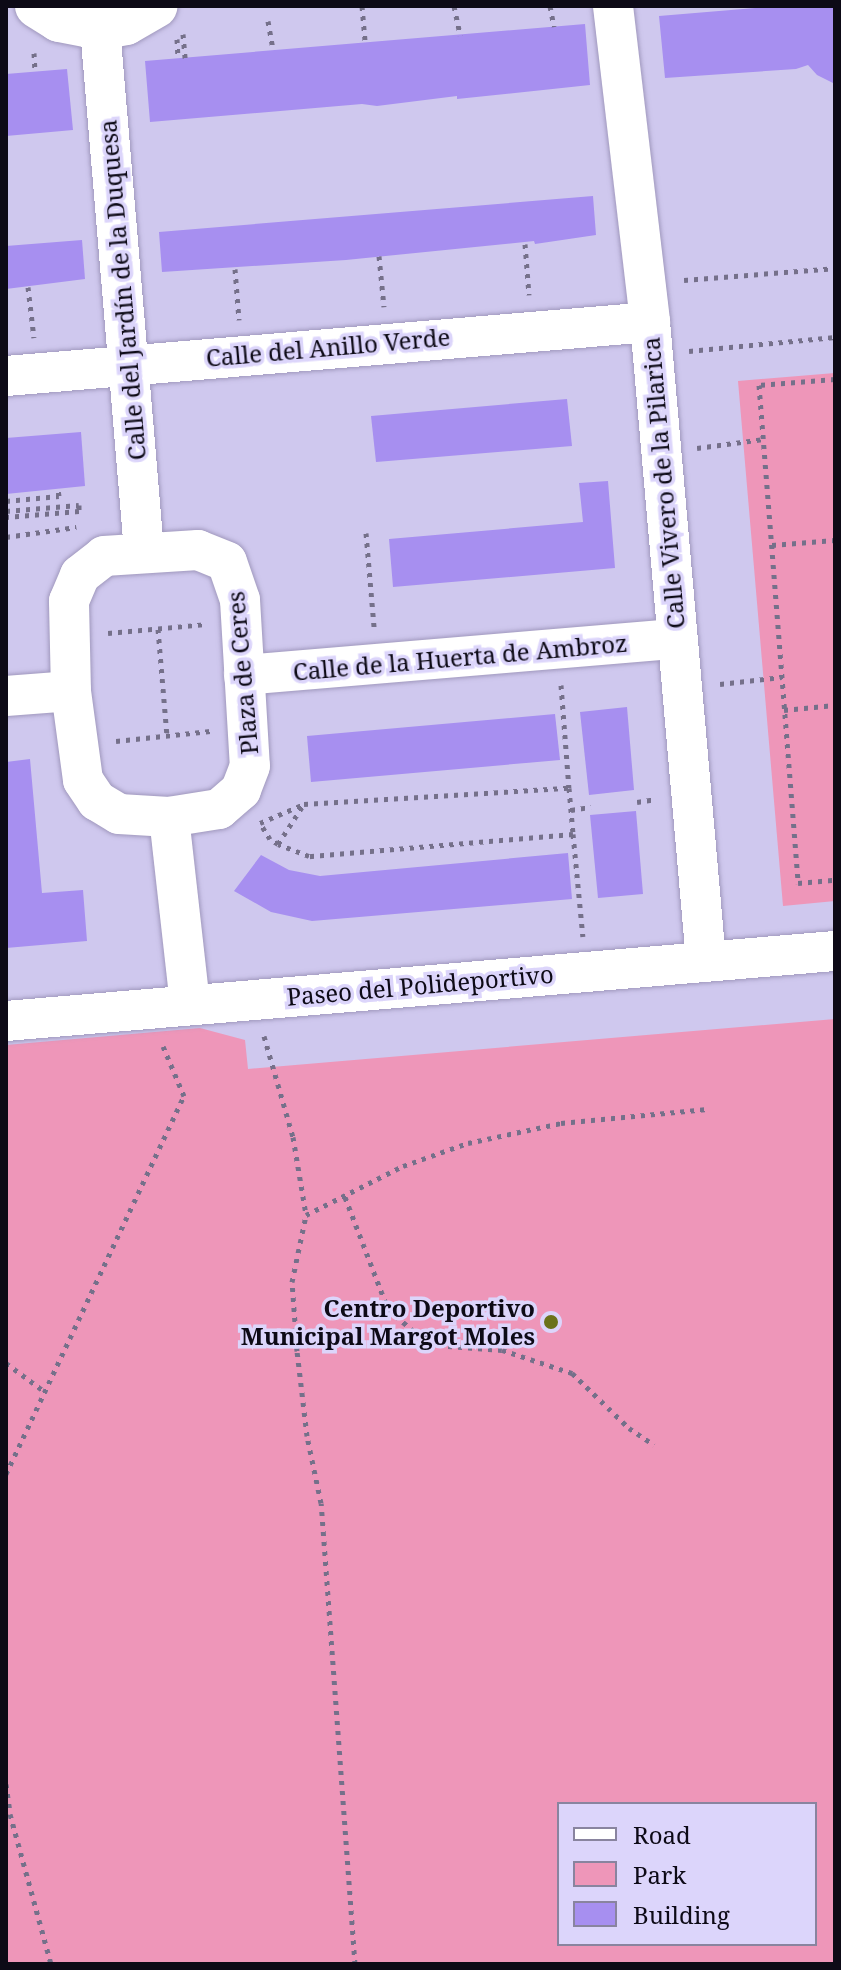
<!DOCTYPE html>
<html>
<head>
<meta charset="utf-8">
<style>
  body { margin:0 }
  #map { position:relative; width:841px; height:1970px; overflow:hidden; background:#cfc8ee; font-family:"Noto Serif",serif }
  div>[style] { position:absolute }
  .green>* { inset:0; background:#ee96b9 }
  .building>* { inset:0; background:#a78ff0 }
  .path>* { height:5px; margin-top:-2.5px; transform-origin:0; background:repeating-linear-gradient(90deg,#75708a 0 4px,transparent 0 10px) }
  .roads { filter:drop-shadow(0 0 2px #a098bd) drop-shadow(0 0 2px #a098bd) }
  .minor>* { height:40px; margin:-20px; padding:0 20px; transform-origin:20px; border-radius:20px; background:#fff }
  .secondary>* { height:44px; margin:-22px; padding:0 22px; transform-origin:22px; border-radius:22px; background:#fff }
  .dots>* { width:22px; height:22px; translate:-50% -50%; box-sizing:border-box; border:4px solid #dcd5fb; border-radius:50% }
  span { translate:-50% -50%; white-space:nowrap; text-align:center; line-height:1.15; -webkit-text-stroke:7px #dcd5fb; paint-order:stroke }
  .street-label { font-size:24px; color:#0d0a16 }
  .poi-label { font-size:24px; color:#0d0a16; font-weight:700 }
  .right { translate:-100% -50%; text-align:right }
  .frame { position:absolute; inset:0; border:8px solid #0d0a16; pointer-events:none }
  .legend { position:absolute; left:557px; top:1802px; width:260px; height:144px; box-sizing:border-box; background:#dcd5fb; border:2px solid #89849f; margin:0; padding:10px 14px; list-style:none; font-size:24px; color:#0d0a16 }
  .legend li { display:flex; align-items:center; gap:16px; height:40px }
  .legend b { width:40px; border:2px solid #89849f }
</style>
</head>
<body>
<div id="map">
  <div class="green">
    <i style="clip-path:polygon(835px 373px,835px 901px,783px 906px,738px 381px)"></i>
    <i style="clip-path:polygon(evenodd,835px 1019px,835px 1964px,6px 1964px,6px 1045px,200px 1028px,245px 1040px,248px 1069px,835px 1019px,815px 1804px,815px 1944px,559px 1944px,559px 1804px,815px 1804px)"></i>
  </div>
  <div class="building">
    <i style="clip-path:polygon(780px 6px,835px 8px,835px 84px,817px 75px,808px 65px,796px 69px,665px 78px,659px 16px)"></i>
    <i style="clip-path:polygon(585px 24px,590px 85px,457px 99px,457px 96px,377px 106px,362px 104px,150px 122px,145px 61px)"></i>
    <i style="clip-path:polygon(67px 69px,73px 130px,6px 136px,6px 74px)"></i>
    <i style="clip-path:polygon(593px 196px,596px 235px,535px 244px,534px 241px,346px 260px,162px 272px,159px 232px)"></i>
    <i style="clip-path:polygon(82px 240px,85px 279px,6px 289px,6px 246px)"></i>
    <i style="clip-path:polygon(567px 399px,572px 446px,376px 462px,371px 416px)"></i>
    <i style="clip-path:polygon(81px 432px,85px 486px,6px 494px,6px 438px)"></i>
    <i style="clip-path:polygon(608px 481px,615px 568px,393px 587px,389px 539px,583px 522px,579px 483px)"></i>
    <i style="clip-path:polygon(627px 707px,634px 790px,589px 795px,580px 712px)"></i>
    <i style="clip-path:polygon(555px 714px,560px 760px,311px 782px,307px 736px)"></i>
    <i style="clip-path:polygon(30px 759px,42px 893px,83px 890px,87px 941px,6px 948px,6px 762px)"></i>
    <i style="clip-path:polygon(636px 811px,643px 894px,598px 898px,590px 815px)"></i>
    <i style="clip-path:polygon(568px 853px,572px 899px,312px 921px,271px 912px,234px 891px,261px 855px,289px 870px,320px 876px)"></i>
  </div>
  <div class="path">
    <i style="left:362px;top:6px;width:36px;rotate:85deg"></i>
    <i style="left:454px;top:6px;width:30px;rotate:78deg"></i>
    <i style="left:550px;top:6px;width:21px;rotate:79deg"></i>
    <i style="left:268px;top:21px;width:29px;rotate:80deg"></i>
    <i style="left:183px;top:34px;width:24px;rotate:85deg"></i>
    <i style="left:177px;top:39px;width:19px;rotate:87deg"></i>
    <i style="left:34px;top:53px;width:19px;rotate:87deg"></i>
    <i style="left:525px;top:244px;width:51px;rotate:85.5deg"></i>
    <i style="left:379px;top:256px;width:51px;rotate:84.4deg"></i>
    <i style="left:235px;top:269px;width:51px;rotate:85.5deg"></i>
    <i style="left:684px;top:280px;width:151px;rotate:-4.5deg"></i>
    <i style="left:28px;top:287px;width:51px;rotate:83.3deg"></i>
    <i style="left:689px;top:351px;width:147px;rotate:-5.5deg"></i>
    <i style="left:835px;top:379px;width:76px;rotate:175.5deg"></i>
    <i style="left:759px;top:385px;width:500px;rotate:85.5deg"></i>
    <i style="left:798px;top:883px;width:37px;rotate:-5deg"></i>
    <i style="left:697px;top:448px;width:68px;rotate:-7.7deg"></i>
    <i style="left:6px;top:501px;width:53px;rotate:-5.4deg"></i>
    <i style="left:59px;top:496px;width:7px;rotate:-98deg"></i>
    <i style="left:6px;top:511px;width:73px;rotate:-4.7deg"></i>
    <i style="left:79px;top:505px;width:6px;rotate:90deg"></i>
    <i style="left:79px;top:511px;width:73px;rotate:175.3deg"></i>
    <i style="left:366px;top:533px;width:94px;rotate:85.1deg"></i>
    <i style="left:6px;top:537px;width:71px;rotate:-8.1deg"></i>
    <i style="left:772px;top:545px;width:63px;rotate:-4.5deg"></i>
    <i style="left:158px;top:629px;width:107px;rotate:85.2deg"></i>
    <i style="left:108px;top:633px;width:98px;rotate:-5.2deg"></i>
    <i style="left:720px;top:684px;width:62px;rotate:-6.4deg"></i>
    <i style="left:561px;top:685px;width:103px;rotate:85.6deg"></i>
    <i style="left:784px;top:710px;width:51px;rotate:-5.6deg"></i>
    <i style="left:116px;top:741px;width:95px;rotate:-6.1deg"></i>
    <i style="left:637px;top:802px;width:18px;rotate:-9deg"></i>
    <i style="left:571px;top:810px;width:20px;rotate:-9deg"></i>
    <i style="left:573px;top:834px;width:103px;rotate:84.5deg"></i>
    <i style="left:278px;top:844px;width:48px;rotate:-57deg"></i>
    <i style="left:304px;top:804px;width:265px;rotate:-3.5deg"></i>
    <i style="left:569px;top:788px;width:46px;rotate:85deg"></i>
    <i style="left:573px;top:834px;width:265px;rotate:175.2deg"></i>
    <i style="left:309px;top:856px;width:33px;rotate:-159deg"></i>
    <i style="left:278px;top:844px;width:9px;rotate:-148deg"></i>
    <i style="left:270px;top:839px;width:19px;rotate:-122deg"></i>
    <i style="left:260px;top:823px;width:48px;rotate:-23.4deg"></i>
    <i style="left:264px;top:1036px;width:105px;rotate:74deg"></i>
    <i style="left:293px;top:1137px;width:79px;rotate:80.5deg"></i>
    <i style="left:345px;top:1197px;width:120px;rotate:69deg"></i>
    <i style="left:388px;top:1309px;width:35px;rotate:41deg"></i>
    <i style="left:414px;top:1332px;width:37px;rotate:22deg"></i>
    <i style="left:448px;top:1346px;width:54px;rotate:4.2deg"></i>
    <i style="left:502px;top:1350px;width:74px;rotate:18.2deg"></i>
    <i style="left:572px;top:1373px;width:79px;rotate:44deg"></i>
    <i style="left:629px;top:1428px;width:30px;rotate:34deg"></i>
    <i style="left:6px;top:1363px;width:47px;rotate:36.4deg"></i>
    <i style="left:6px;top:1474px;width:418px;rotate:-64.8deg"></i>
    <i style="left:184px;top:1096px;width:54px;rotate:-112.8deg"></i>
    <i style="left:6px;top:1784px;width:30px;rotate:82deg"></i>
    <i style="left:10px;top:1814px;width:156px;rotate:74.7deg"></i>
    <i style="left:355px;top:1964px;width:462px;rotate:-94.2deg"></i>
    <i style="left:321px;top:1503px;width:68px;rotate:-101.8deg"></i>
    <i style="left:307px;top:1436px;width:86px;rotate:-96.7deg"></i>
    <i style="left:297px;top:1351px;width:69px;rotate:-94.1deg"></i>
    <i style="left:292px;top:1282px;width:68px;rotate:-78.2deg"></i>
    <i style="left:306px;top:1215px;width:109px;rotate:-26.8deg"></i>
    <i style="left:403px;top:1166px;width:69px;rotate:-19.5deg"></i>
    <i style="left:468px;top:1143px;width:95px;rotate:-12.1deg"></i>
    <i style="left:561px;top:1123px;width:147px;rotate:-5.5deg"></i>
  </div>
  <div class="roads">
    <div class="minor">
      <i style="left:613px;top:6px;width:318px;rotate:83.3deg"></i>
      <i style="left:650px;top:322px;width:641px;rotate:84.99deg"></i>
      <i style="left:100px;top:28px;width:525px;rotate:85.19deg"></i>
      <i style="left:6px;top:376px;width:646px;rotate:-4.79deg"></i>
      <i style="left:198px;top:550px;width:31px;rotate:22deg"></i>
      <i style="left:227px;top:562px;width:40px;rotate:71.1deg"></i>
      <i style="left:240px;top:600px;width:166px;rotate:86.6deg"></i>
      <i style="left:250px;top:766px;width:26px;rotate:111deg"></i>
      <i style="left:241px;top:790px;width:29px;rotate:139deg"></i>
      <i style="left:219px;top:809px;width:51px;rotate:170.9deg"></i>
      <i style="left:169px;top:817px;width:50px;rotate:-176.6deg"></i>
      <i style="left:119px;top:814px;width:26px;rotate:-149deg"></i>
      <i style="left:97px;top:801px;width:25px;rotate:-124deg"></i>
      <i style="left:83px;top:780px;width:90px;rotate:-97.7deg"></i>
      <i style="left:71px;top:691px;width:90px;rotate:-91.3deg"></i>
      <i style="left:69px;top:601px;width:28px;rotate:-67deg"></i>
      <i style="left:80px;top:575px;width:31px;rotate:-38deg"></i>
      <i style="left:104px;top:556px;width:94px;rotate:-3.7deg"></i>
      <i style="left:244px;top:675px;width:433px;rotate:-4.8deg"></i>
      <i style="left:6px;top:696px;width:65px;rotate:-4.4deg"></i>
      <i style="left:169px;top:817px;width:189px;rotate:83.6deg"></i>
      <i style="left:6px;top:1021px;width:832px;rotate:-4.83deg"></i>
    </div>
    <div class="secondary">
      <i style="left:37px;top:6px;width:26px;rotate:32deg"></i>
      <i style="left:59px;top:20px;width:42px;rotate:11deg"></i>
      <i style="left:100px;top:28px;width:26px;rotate:-11deg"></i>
      <i style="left:126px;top:23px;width:34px;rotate:-30deg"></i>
    </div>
  </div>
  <div class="dots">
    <i style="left:551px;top:1322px;background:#6b721a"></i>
  </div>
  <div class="street-label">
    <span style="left:122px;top:290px;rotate:-95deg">Calle del Jardín de la Duquesa</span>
    <span style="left:328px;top:347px;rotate:-5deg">Calle del Anillo Verde</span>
    <span style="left:663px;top:483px;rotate:-95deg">Calle Vivero de la Pilarica</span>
    <span style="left:460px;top:657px;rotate:-5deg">Calle de la Huerta de Ambroz</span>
    <span style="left:242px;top:673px;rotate:-95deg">Plaza de Ceres</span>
    <span style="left:420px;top:985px;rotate:-5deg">Paseo del Polideportivo</span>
  </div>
  <div class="poi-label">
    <span class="right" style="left:535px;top:1322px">Centro Deportivo<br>Municipal Margot Moles</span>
  </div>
  <div class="frame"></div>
  <ul class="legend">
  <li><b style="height:10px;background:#fff"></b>Road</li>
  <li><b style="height:22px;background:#ee96b9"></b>Park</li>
  <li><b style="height:22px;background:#a78ff0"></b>Building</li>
  </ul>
</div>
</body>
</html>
